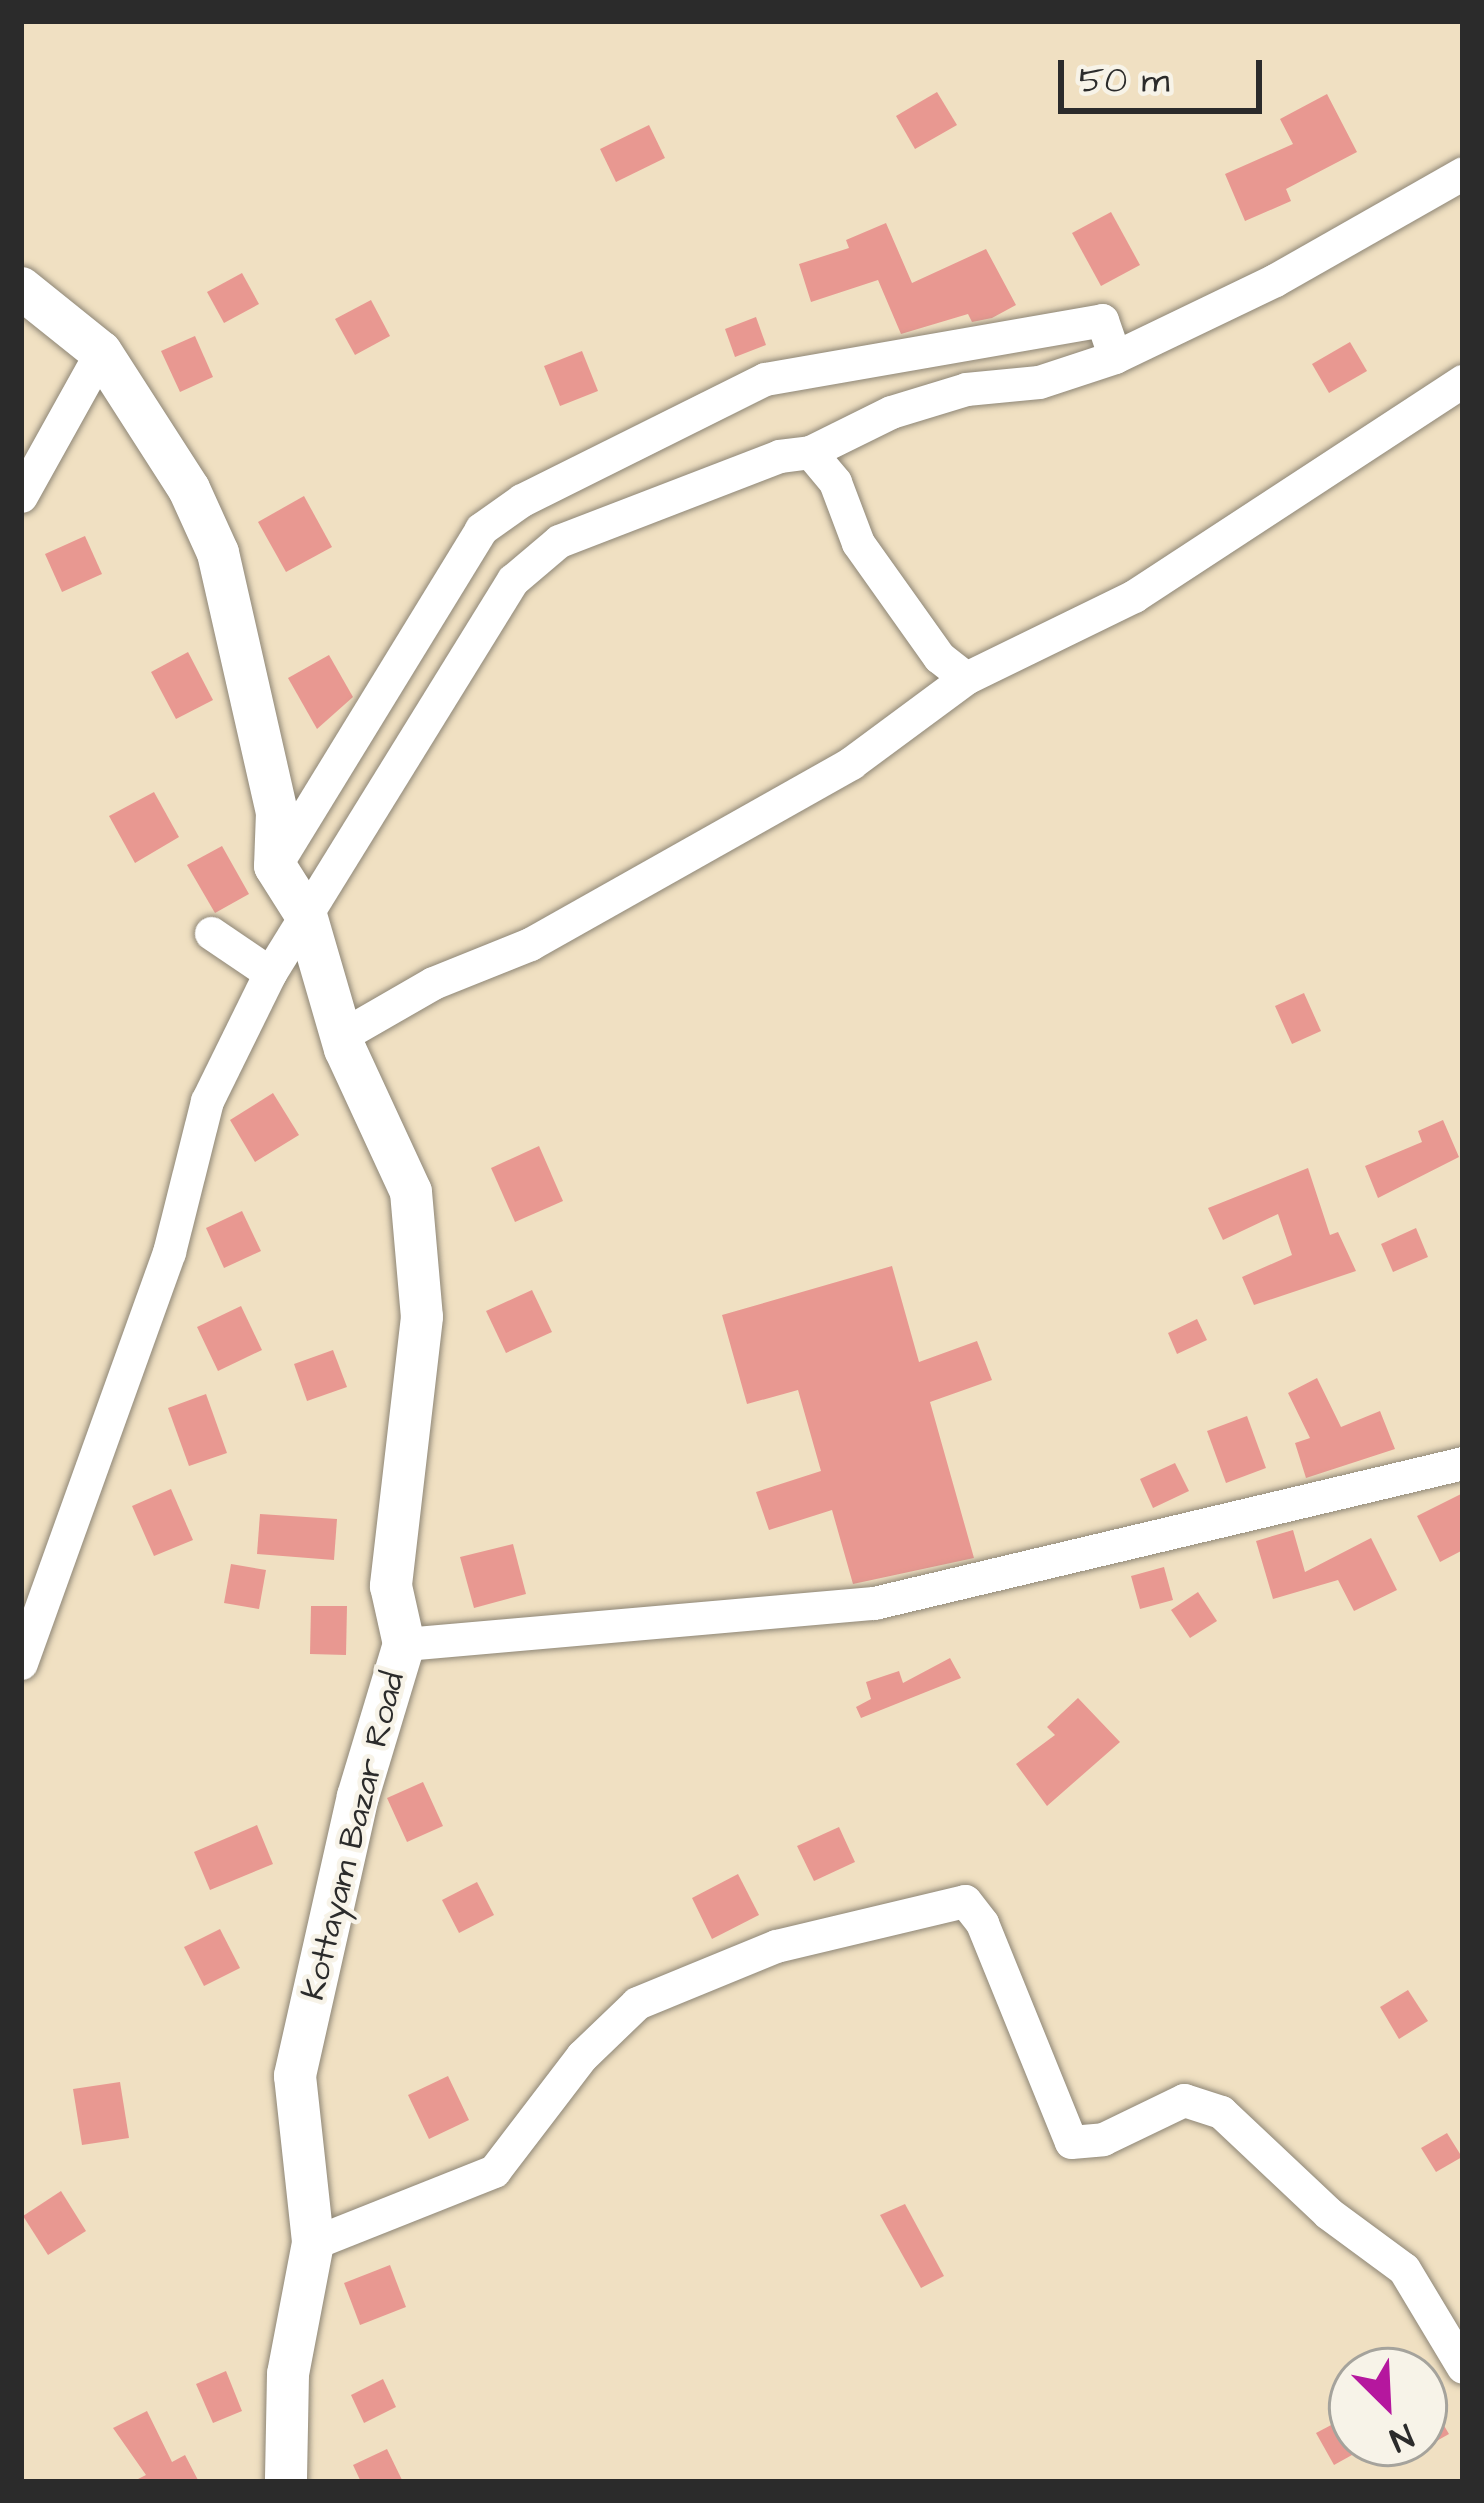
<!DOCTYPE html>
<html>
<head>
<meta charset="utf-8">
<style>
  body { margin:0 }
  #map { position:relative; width:1484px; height:2503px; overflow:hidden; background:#f0e0c2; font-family:"Architects Daughter",sans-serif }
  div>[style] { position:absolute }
  .building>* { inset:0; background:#e89891 }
  .roads { filter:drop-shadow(0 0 3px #8e8676) drop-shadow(0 0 3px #8e8676) }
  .minor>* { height:33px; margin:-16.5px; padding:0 16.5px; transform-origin:16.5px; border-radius:16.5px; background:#fff }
  .major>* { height:42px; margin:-21px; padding:0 21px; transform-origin:21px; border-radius:21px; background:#fff }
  span { translate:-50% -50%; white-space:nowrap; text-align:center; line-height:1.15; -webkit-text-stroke:9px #f7f3e8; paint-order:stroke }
  .street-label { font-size:33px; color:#2b2b2b }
  .frame { position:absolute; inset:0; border:24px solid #2b2b2b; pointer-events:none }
  .north { position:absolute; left:1328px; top:2347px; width:120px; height:120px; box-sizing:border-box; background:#f7f3e8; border:3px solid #a5a39c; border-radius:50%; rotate:156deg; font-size:33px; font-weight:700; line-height:48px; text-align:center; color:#2b2b2b }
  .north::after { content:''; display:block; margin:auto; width:42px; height:54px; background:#b5179e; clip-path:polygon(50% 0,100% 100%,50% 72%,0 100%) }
  .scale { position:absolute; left:1058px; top:60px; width:204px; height:54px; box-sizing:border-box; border:6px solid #2b2b2b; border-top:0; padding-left:15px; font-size:36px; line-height:42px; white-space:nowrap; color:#2b2b2b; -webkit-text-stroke:9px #f7f3e8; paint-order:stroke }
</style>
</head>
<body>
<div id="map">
  <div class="building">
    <i style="clip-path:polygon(937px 92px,957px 125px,915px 149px,896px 116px)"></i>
    <i style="clip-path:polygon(1327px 94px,1357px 152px,1286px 189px,1291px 201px,1245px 221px,1225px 174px,1293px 144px,1280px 119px)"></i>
    <i style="clip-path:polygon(649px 125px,665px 158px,616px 182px,600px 149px)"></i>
    <i style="clip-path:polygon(1111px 212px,1140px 265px,1101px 286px,1072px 233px)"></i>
    <i style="clip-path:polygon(886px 223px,912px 283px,986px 249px,1016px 305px,992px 318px,972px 322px,968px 314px,901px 334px,878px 280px,811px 302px,799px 264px,849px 248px,846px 240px)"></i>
    <i style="clip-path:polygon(242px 273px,259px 304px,224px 323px,207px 292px)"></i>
    <i style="clip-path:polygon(371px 300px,390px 336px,355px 355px,335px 319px)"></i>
    <i style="clip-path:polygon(756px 317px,766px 345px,735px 357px,725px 329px)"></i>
    <i style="clip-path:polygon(195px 336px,213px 377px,180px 392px,161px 351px)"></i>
    <i style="clip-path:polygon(1350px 342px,1367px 371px,1329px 393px,1312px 364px)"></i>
    <i style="clip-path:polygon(582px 351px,598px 391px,560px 406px,544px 366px)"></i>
    <i style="clip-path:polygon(304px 496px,332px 547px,286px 572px,258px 522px)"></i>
    <i style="clip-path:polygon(85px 536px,102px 574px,62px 592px,45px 554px)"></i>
    <i style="clip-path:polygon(188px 652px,213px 700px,176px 719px,151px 672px)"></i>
    <i style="clip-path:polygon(329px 655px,353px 697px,317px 729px,288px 678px)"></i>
    <i style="clip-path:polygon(154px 792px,179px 837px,135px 863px,109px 816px)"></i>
    <i style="clip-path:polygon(222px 846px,249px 894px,215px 913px,187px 865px)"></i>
    <i style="clip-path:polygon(1304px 993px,1321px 1031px,1292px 1044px,1275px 1006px)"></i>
    <i style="clip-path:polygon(273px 1093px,299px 1135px,255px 1162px,230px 1120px)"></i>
    <i style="clip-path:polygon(1443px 1120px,1459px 1157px,1378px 1198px,1365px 1166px,1422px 1142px,1418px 1131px)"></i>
    <i style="clip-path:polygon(539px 1146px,563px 1201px,515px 1222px,491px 1168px)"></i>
    <i style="clip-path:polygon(1308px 1168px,1330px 1235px,1338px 1232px,1356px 1271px,1254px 1305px,1242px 1277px,1292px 1255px,1278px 1214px,1223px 1240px,1208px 1208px)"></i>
    <i style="clip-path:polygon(242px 1211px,261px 1251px,224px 1268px,206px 1228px)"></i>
    <i style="clip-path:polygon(1416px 1228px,1428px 1257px,1393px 1272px,1381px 1244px)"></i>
    <i style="clip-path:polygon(892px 1266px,919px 1362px,977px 1341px,992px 1380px,930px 1402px,974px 1558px,853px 1584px,832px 1510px,769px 1530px,756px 1492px,821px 1471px,798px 1390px,747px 1404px,722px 1315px)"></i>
    <i style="clip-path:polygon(532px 1290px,552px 1332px,506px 1353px,486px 1311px)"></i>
    <i style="clip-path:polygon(241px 1306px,262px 1350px,218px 1371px,197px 1327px)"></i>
    <i style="clip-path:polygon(1197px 1319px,1207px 1340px,1177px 1354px,1168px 1333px)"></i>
    <i style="clip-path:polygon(333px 1350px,347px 1387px,307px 1401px,294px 1364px)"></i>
    <i style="clip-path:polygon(1317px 1378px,1341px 1427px,1380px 1411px,1395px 1449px,1306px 1478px,1295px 1443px,1310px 1438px,1288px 1393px)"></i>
    <i style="clip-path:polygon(206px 1394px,227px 1453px,189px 1466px,168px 1408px)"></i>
    <i style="clip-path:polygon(1247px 1416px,1266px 1468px,1226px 1483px,1207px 1431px)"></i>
    <i style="clip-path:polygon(1175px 1463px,1189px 1491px,1153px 1508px,1140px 1479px)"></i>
    <i style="clip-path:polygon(171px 1489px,193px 1540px,154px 1556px,132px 1506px)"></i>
    <i style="clip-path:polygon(1463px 1493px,1463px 1550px,1440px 1562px,1417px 1516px)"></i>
    <i style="clip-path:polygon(260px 1514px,337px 1519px,334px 1560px,257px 1554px)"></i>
    <i style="clip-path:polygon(1293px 1530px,1305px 1572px,1371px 1538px,1397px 1590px,1354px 1611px,1338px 1580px,1273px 1599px,1256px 1541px)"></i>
    <i style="clip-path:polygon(513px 1544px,526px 1594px,474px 1608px,460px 1557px)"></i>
    <i style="clip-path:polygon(231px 1564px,266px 1570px,259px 1609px,224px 1603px)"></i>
    <i style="clip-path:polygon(1164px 1567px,1173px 1600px,1140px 1609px,1131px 1576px)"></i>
    <i style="clip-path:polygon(1198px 1592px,1217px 1621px,1190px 1638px,1171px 1610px)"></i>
    <i style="clip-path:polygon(311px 1606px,347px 1606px,346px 1655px,310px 1654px)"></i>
    <i style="clip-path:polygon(950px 1658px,961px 1678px,861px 1718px,856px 1707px,871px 1699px,866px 1682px,899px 1671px,903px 1683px)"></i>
    <i style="clip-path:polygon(1078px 1698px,1120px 1742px,1047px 1806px,1016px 1764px,1055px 1735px,1047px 1727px)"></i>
    <i style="clip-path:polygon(423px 1782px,443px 1826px,407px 1842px,387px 1798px)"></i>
    <i style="clip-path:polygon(257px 1825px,273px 1864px,210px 1890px,194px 1852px)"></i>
    <i style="clip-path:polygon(839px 1827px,855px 1862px,814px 1881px,797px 1846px)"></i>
    <i style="clip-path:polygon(738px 1874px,759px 1915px,712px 1939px,692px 1898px)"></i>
    <i style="clip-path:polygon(477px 1882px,494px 1915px,459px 1933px,442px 1900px)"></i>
    <i style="clip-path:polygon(220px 1929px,240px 1968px,204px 1986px,184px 1947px)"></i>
    <i style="clip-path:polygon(1408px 1990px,1428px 2021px,1399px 2039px,1380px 2007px)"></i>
    <i style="clip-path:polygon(448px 2076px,469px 2120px,429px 2139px,408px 2095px)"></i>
    <i style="clip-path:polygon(120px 2082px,129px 2138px,82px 2145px,73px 2089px)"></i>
    <i style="clip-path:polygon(1447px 2133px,1462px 2157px,1436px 2172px,1421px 2148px)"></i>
    <i style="clip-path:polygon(61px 2191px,86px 2231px,48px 2255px,23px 2216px)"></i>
    <i style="clip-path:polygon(905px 2204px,944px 2276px,921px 2288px,880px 2215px)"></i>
    <i style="clip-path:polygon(390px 2265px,406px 2307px,360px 2325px,344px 2283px)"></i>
    <i style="clip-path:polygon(226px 2371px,242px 2411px,213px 2423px,196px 2384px)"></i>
    <i style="clip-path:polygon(383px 2379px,396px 2407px,364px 2423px,351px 2395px)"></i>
    <i style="clip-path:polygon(1424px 2392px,1449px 2434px,1424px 2448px)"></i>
    <i style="clip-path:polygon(147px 2411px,172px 2462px,185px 2455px,199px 2482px,132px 2482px,146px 2475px,113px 2428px)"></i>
    <i style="clip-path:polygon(1352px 2414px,1352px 2455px,1334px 2465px,1316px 2433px)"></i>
    <i style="clip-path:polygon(387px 2449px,403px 2482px,361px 2482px,353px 2465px)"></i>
  </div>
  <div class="roads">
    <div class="minor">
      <i style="left:810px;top:452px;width:39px;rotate:50deg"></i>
      <i style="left:835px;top:482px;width:65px;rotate:69.3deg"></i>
      <i style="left:858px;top:543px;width:140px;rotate:54.6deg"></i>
      <i style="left:939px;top:657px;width:34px;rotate:38deg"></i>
      <i style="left:966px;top:678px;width:187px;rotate:-26deg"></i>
      <i style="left:1134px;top:596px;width:393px;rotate:-33.2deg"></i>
      <i style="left:21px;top:496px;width:165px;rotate:-60.9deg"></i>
      <i style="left:276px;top:864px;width:393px;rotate:-58.5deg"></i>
      <i style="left:481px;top:529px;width:50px;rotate:-35.3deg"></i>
      <i style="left:522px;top:500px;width:271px;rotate:-26.5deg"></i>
      <i style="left:765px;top:379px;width:342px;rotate:-9.9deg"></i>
      <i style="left:1102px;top:320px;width:39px;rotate:71deg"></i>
      <i style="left:211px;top:933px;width:71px;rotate:34.1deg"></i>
      <i style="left:341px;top:1036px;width:106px;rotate:-29.9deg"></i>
      <i style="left:433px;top:983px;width:105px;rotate:-21.9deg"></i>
      <i style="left:530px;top:944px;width:369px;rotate:-29.4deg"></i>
      <i style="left:851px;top:763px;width:143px;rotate:-36.5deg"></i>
      <i style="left:404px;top:1644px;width:472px;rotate:-5deg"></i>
      <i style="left:874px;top:1603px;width:605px;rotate:-13.37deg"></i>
      <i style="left:21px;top:1663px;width:437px;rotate:-70.2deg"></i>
      <i style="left:169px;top:1252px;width:156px;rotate:-75.9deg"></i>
      <i style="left:207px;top:1101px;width:143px;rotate:-63.8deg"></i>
      <i style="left:270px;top:973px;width:462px;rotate:-58.3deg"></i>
      <i style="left:513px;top:580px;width:60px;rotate:-40.3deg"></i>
      <i style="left:559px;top:541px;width:236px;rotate:-21.1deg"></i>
      <i style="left:779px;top:456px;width:31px;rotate:-7deg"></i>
      <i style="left:810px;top:452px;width:90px;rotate:-26.3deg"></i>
      <i style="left:891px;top:412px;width:78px;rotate:-17deg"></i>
      <i style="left:966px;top:389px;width:73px;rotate:-5.5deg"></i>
      <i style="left:1039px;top:382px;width:80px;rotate:-18.2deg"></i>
      <i style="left:1115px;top:357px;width:178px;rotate:-25.7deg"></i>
      <i style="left:1275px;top:280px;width:216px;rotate:-29.6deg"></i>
      <i style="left:313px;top:2243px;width:195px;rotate:-21.7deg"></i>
      <i style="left:494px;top:2171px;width:145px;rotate:-52.6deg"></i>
      <i style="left:582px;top:2056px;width:76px;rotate:-43.9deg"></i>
      <i style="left:637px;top:2003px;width:150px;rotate:-22.3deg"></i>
      <i style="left:776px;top:1946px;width:194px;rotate:-13.4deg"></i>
      <i style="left:965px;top:1901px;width:28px;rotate:52deg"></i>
      <i style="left:982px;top:1923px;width:236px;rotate:67.9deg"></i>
      <i style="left:1071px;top:2142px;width:32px;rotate:-5deg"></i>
      <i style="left:1103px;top:2139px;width:90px;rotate:-25.7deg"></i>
      <i style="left:1184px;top:2100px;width:39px;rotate:18deg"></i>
      <i style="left:1221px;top:2112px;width:147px;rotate:43.3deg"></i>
      <i style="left:1328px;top:2213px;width:94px;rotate:36.4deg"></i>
      <i style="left:1404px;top:2269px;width:114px;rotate:59deg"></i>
    </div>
    <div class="major">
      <i style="left:21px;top:288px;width:102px;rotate:38.7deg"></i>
      <i style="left:101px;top:352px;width:163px;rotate:57.3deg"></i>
      <i style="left:189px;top:489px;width:70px;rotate:65.6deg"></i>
      <i style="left:218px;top:553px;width:266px;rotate:77.2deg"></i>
      <i style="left:277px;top:812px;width:54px;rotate:92.1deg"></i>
      <i style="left:275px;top:866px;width:58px;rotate:57.7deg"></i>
      <i style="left:306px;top:915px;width:140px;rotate:73.8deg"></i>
      <i style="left:345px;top:1049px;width:157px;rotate:65.2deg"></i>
      <i style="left:411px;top:1192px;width:125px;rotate:85deg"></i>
      <i style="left:422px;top:1317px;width:271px;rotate:96.6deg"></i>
      <i style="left:391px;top:1586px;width:59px;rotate:77.4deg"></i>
      <i style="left:404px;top:1644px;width:159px;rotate:106.8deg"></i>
      <i style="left:358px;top:1796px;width:287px;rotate:102.7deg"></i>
      <i style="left:295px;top:2076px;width:168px;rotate:83.8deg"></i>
      <i style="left:313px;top:2243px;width:133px;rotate:100.8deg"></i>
      <i style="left:288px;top:2374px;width:108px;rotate:91.1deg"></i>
    </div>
  </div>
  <div class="street-label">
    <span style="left:354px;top:1836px;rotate:-76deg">Kottayam Bazar Road</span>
  </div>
  <div class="frame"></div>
  <div class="north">N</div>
  <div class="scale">50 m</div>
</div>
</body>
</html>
